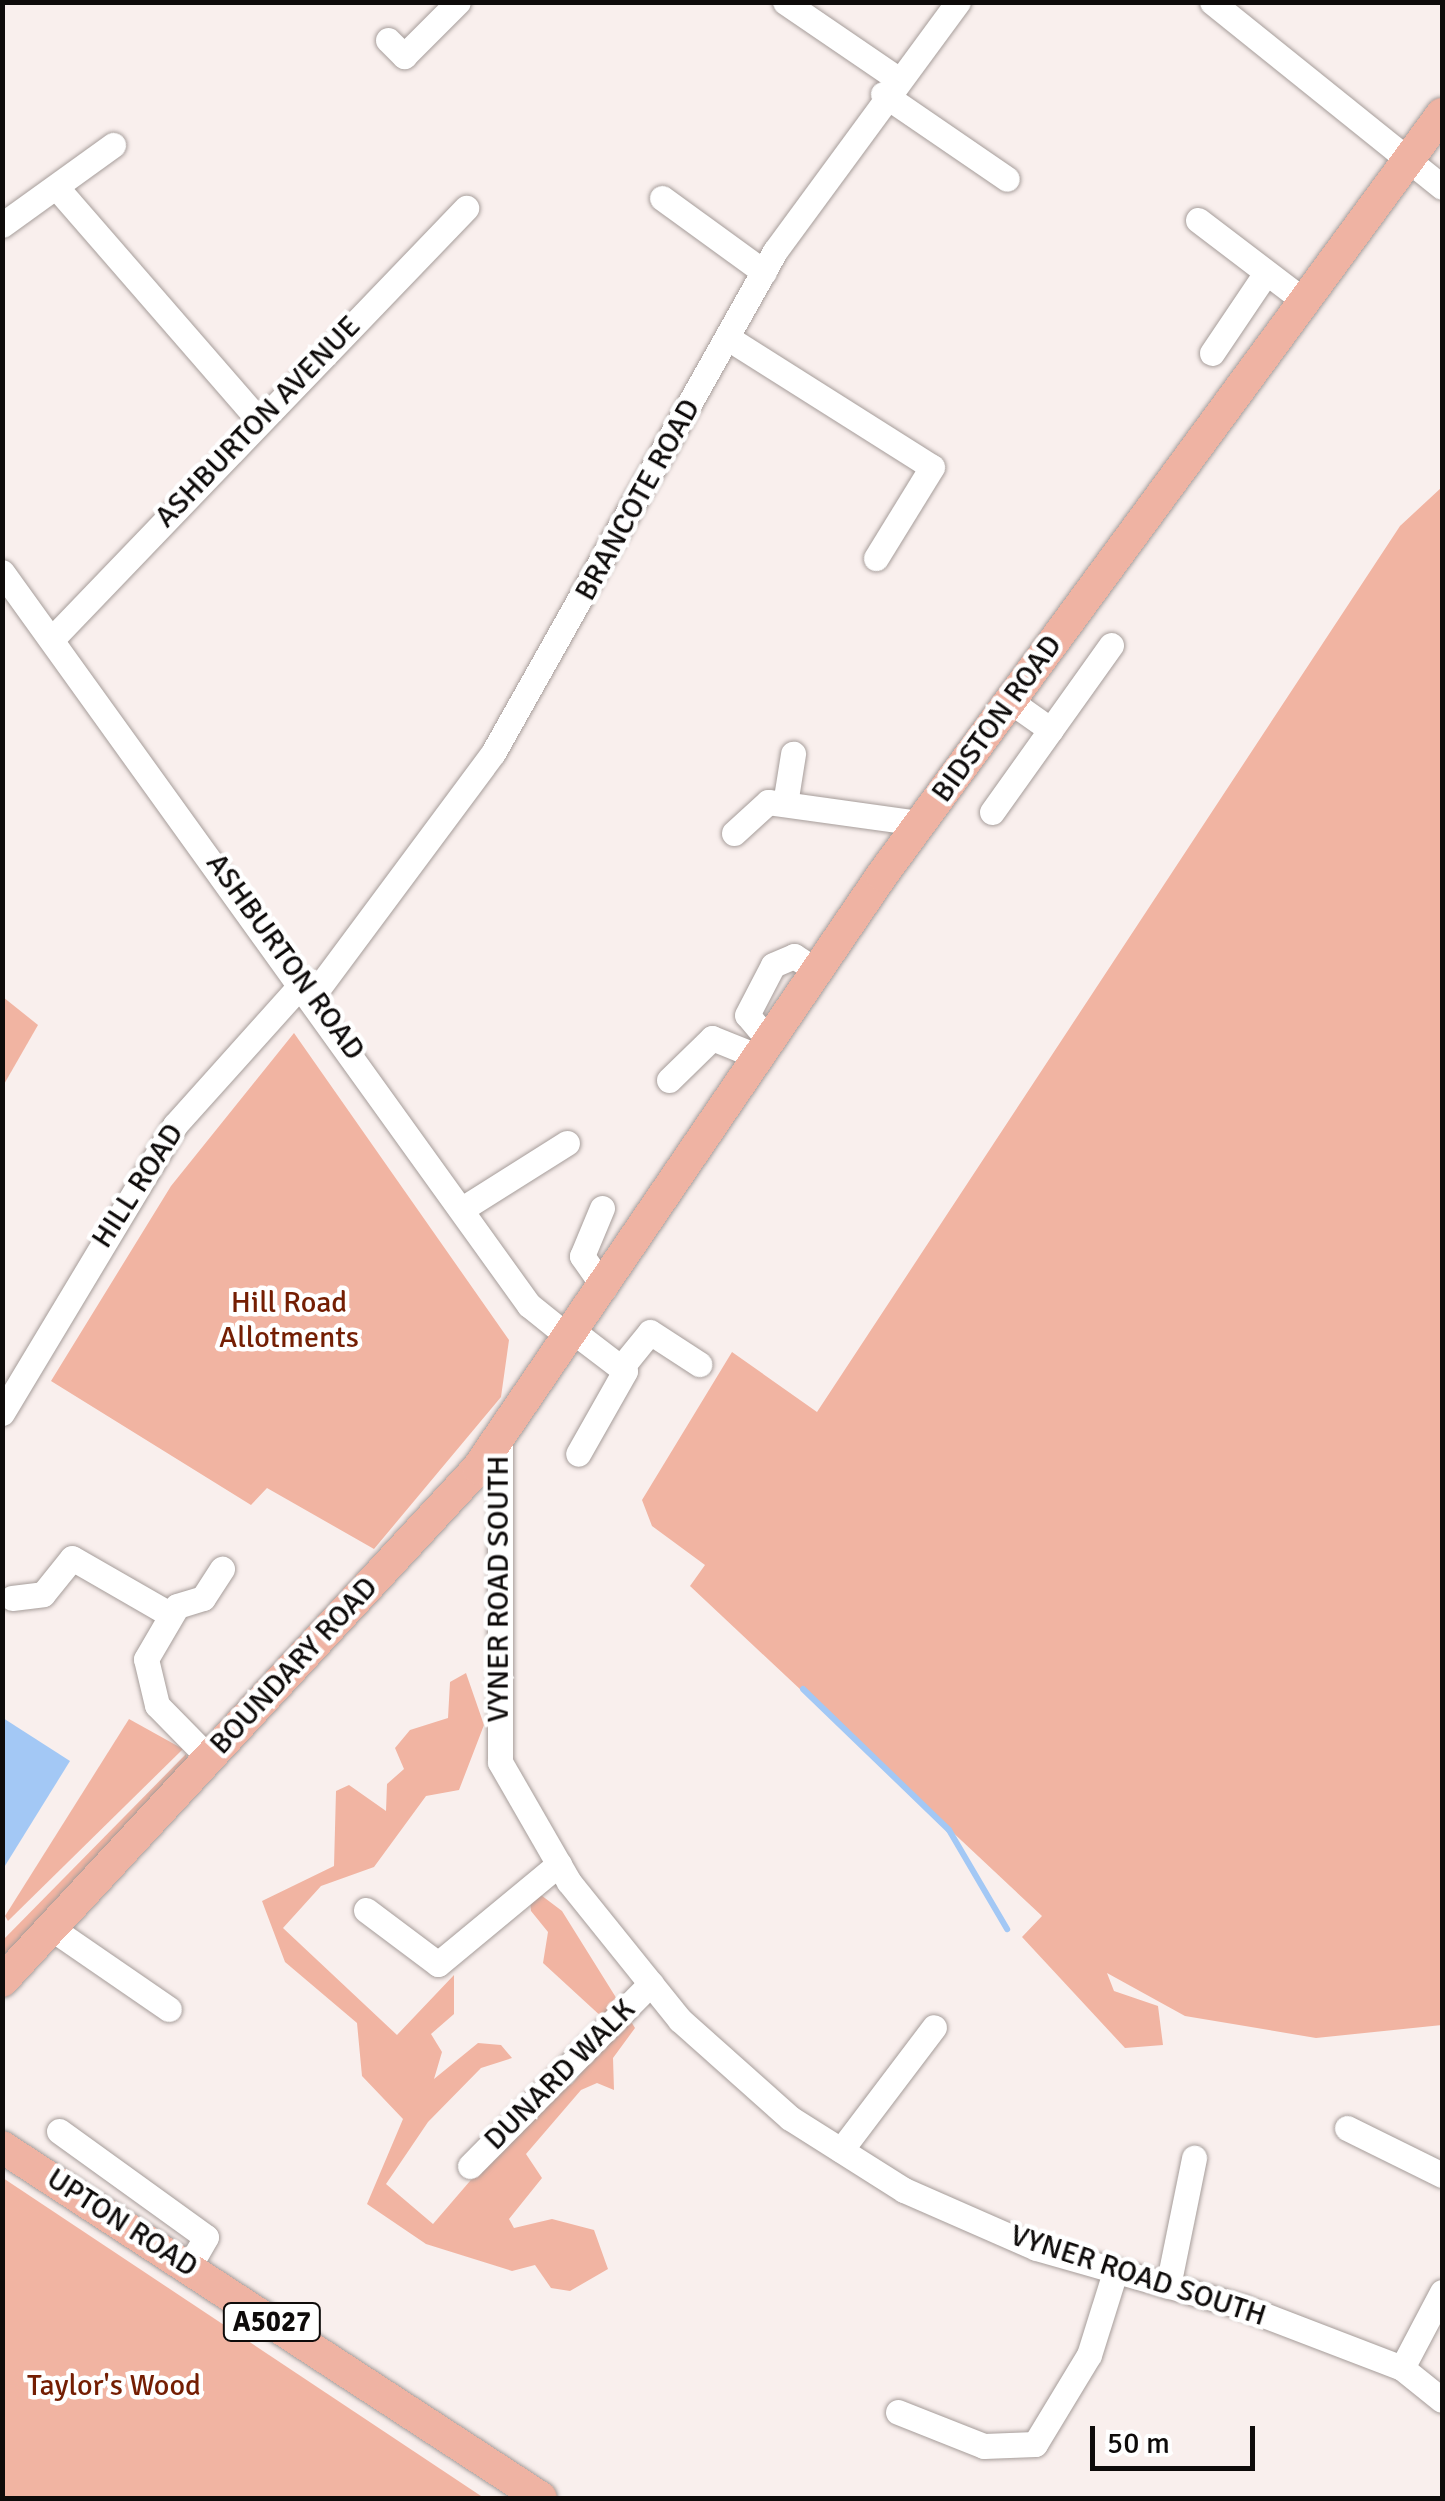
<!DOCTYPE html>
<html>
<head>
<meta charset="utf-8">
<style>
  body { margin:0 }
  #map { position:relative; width:1445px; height:2501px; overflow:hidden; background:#f9efed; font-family:Signika,sans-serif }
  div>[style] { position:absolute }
  .green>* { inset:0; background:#f1b4a2 }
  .water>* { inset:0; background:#a3c8f5 }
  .stream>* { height:6px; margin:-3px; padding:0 3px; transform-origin:3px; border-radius:3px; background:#a3c8f5 }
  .roads { filter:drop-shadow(0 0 2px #a69d9a) drop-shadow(0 0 2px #a69d9a) }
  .minor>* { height:25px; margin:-12.5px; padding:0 12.5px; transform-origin:12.5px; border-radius:12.5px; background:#fff }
  .major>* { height:32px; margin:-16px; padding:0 16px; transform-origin:16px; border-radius:16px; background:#efb3a3 }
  span { translate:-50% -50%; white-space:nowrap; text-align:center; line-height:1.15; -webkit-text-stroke:9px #fff; paint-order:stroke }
  .shield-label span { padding:2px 8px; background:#fff; border:2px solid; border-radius:8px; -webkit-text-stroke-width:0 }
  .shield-label { font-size:28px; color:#0e0b0a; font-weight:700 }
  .street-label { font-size:30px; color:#0e0b0a }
  .park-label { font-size:30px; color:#741e03 }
  .frame { position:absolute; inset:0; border:5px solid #0e0b0a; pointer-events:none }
  .scale { position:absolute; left:1090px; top:2426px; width:165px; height:45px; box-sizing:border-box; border:5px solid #0e0b0a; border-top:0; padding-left:12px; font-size:30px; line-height:35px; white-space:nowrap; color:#0e0b0a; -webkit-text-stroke:8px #fff; paint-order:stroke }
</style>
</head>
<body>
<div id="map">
  <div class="green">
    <i style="clip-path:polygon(1442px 487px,1442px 2025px,1316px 2038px,1185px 2016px,1107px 1973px,1114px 1991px,1158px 2006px,1163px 2045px,1125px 2048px,1022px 1937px,1042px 1916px,690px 1586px,705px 1565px,652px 1526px,642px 1500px,732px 1352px,817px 1412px,1400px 526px)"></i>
    <i style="clip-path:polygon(3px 997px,38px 1025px,3px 1086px)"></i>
    <i style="clip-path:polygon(294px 1033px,509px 1340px,501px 1397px,374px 1549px,267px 1488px,251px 1505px,51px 1381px,171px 1186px)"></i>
    <i style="clip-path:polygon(466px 1673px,484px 1725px,459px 1790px,426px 1796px,374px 1867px,321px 1886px,283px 1928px,397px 2035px,454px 1975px,454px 2014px,431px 2034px,442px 2052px,434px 2079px,478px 2043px,501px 2045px,512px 2058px,481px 2068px,428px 2122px,386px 2184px,433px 2224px,543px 2096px,572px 2084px,592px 2060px,604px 2019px,543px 1963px,548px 1932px,531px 1911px,529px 1886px,562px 1911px,635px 2028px,613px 2058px,614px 2090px,597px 2083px,581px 2090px,526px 2154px,542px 2178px,509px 2219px,514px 2228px,552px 2219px,594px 2230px,608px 2269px,570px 2291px,551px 2288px,535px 2265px,512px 2271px,426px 2244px,367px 2204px,403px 2119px,362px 2076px,357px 2023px,285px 1962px,262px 1901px,334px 1866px,336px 1791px,349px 1785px,386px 1811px,387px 1784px,404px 1769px,395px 1748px,410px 1730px,448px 1718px,450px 1682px)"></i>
    <i style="clip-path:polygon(129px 1719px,183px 1749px,8px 1921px,5px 1916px)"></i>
    <i style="clip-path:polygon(186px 1754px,189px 1767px,3px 1956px,3px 1940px)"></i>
    <i style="clip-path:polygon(3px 2178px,484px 2498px,3px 2498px)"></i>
  </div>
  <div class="water">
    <i style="clip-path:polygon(3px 1718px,70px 1761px,3px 1869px)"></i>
  </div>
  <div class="stream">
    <i style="left:803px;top:1689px;width:203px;rotate:44deg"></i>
    <i style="left:949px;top:1830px;width:115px;rotate:59.6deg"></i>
  </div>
  <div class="roads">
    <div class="minor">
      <i style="left:785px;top:2px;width:133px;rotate:34.3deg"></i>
      <i style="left:1212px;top:2px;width:295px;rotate:38.8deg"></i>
      <i style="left:388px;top:40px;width:23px;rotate:45deg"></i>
      <i style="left:404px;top:56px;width:76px;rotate:-45deg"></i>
      <i style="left:883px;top:94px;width:150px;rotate:34.4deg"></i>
      <i style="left:57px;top:188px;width:305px;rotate:49deg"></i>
      <i style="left:662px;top:198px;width:126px;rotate:36deg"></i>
      <i style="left:1198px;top:220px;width:132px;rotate:37.3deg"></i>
      <i style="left:2px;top:225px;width:137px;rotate:-35.8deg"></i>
      <i style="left:728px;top:338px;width:241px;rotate:32.3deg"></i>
      <i style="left:932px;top:467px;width:107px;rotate:121.6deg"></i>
      <i style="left:1212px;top:353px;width:97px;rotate:-56deg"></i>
      <i style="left:2px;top:572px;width:903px;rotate:54.29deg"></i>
      <i style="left:529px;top:1305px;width:53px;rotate:38.8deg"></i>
      <i style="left:52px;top:639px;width:598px;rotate:-46.15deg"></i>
      <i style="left:1010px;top:701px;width:50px;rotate:35.3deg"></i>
      <i style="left:785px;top:804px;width:51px;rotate:-80.9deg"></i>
      <i style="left:992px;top:812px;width:205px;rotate:-54.5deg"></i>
      <i style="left:734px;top:833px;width:46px;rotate:-42.4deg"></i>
      <i style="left:768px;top:802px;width:153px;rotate:7.9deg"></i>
      <i style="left:314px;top:994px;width:300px;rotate:-53.4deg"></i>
      <i style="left:493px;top:753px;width:576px;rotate:-60.67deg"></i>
      <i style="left:775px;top:251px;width:309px;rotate:-53.7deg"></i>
      <i style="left:770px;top:1042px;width:35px;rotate:-130deg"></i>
      <i style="left:747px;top:1015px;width:56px;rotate:-62.5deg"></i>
      <i style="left:773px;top:965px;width:23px;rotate:-23deg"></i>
      <i style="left:794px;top:956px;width:27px;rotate:33deg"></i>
      <i style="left:669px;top:1080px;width:60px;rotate:-44.3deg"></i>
      <i style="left:712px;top:1038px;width:51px;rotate:22deg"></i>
      <i style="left:602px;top:1208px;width:52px;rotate:112.6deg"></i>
      <i style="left:582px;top:1256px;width:39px;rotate:55deg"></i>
      <i style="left:462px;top:1209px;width:124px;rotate:-32.2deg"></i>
      <i style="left:574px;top:1332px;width:64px;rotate:37.4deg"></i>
      <i style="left:625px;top:1371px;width:95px;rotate:119.5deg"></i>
      <i style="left:624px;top:1364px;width:41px;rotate:-50.9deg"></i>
      <i style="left:650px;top:1332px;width:59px;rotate:33.1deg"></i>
      <i style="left:2px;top:1413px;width:336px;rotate:-59deg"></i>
      <i style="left:175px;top:1125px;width:193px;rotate:-48.1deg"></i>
      <i style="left:500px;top:1437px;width:325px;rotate:90deg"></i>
      <i style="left:500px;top:1762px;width:138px;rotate:60.1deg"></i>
      <i style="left:569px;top:1882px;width:177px;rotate:51.2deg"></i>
      <i style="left:680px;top:2020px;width:147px;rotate:41.7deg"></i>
      <i style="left:790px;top:2118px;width:135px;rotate:32.3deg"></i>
      <i style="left:904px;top:2190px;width:144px;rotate:23.7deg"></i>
      <i style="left:1036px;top:2248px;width:215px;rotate:15.9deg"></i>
      <i style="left:1243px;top:2307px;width:170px;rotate:21deg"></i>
      <i style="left:1402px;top:2368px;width:51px;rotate:38.7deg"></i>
      <i style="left:12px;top:1598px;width:31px;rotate:-7deg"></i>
      <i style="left:43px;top:1594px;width:46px;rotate:-51.1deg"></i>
      <i style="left:72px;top:1558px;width:114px;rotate:29.9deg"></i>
      <i style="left:209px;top:1758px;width:74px;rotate:-134.5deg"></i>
      <i style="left:157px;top:1705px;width:47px;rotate:-103.4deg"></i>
      <i style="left:146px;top:1659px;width:61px;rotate:-59.7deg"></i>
      <i style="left:177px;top:1606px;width:27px;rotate:-17deg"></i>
      <i style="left:203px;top:1598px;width:35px;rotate:-57deg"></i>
      <i style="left:366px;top:1910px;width:90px;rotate:36.9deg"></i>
      <i style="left:438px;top:1964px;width:157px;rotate:-39.6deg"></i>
      <i style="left:51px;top:1928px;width:143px;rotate:34.5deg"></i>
      <i style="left:1347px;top:2128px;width:106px;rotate:26.3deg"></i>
      <i style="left:59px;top:2131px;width:181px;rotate:35.8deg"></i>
      <i style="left:206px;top:2237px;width:34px;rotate:120deg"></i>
      <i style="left:841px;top:2150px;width:154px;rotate:-52.9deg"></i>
      <i style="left:470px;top:2166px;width:257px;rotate:-45.3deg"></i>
      <i style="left:1168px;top:2286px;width:131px;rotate:-78.5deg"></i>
      <i style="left:1402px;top:2368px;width:86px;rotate:-62.2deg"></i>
      <i style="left:898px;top:2412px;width:92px;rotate:21.6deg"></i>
      <i style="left:984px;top:2446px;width:51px;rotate:-2.2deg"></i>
      <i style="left:1035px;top:2444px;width:104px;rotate:-58.8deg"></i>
      <i style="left:1089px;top:2355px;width:87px;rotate:-72.6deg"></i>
    </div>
    <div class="major">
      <i style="left:2px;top:1981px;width:700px;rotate:-47.14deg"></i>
      <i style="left:478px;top:1468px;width:718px;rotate:-55.73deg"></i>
      <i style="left:882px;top:875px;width:945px;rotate:-53.65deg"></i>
      <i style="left:2px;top:2147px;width:643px;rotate:33.07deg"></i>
    </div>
  </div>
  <div class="shield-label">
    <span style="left:272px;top:2322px">A5027</span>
  </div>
  <div class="street-label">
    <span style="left:258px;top:422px;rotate:-46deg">ASHBURTON AVENUE</span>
    <span style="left:638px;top:500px;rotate:-61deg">BRANCOTE ROAD</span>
    <span style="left:997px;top:719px;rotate:-54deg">BIDSTON ROAD</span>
    <span style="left:285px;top:957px;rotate:54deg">ASHBURTON ROAD</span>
    <span style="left:138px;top:1186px;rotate:-57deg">HILL ROAD</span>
    <span style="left:499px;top:1589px;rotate:-90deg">VYNER ROAD SOUTH</span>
    <span style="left:294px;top:1666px;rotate:-47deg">BOUNDARY ROAD</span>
    <span style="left:560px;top:2075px;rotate:-45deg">DUNARD WALK</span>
    <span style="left:122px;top:2223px;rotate:33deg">UPTON ROAD</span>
    <span style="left:1138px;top:2276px;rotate:18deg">VYNER ROAD SOUTH</span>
  </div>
  <div class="park-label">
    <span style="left:289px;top:1320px">Hill Road<br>Allotments</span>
    <span style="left:114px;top:2386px">Taylor's Wood</span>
  </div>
  <div class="frame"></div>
  <div class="scale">50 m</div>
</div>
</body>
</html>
